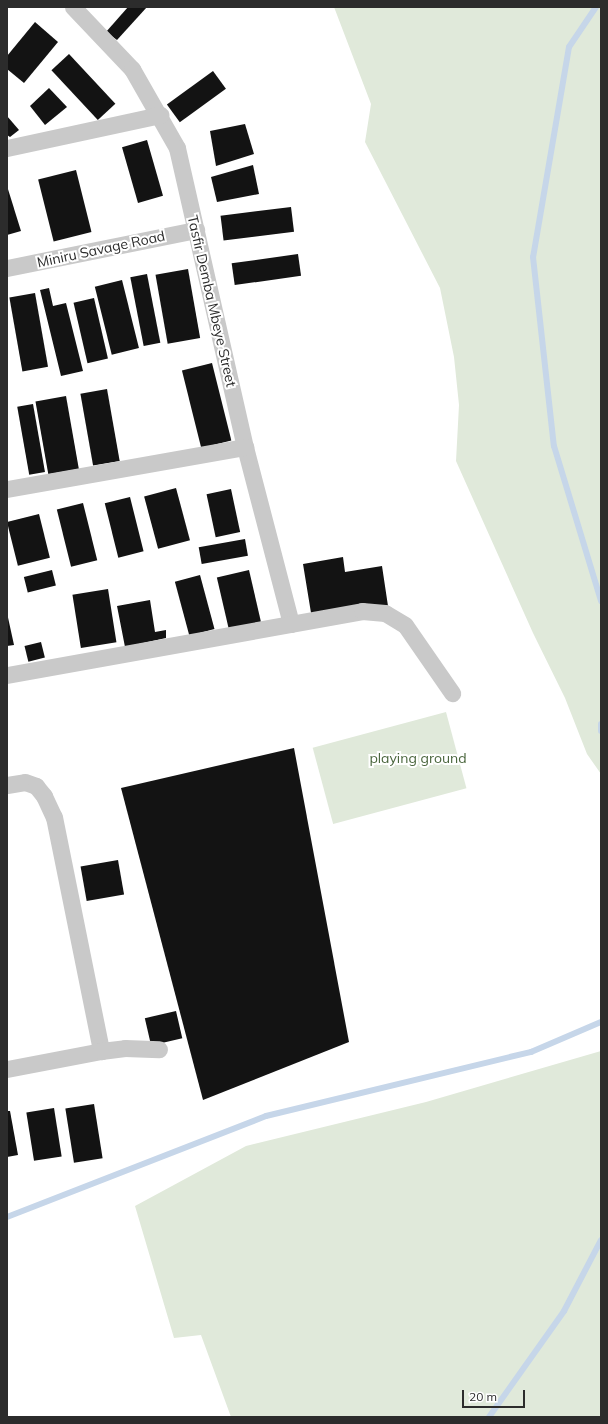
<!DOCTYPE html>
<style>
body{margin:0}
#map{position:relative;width:608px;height:1424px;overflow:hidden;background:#fff;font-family:Mulish,sans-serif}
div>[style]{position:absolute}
.green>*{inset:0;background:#e0e9da;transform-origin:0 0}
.stream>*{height:6px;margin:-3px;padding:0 3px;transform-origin:3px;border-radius:3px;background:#c6d6e9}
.building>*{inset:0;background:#131313;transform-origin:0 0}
.street>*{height:17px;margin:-8.5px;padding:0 8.5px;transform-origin:8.5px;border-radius:8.5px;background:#c9c9c9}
span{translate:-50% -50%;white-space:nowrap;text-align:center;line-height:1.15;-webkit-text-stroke:4px #fff;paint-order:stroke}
.street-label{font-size:14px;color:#2c2c2c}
.park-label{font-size:14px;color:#49653c}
.frame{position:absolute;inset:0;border:8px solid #2c2c2c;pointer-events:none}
.scale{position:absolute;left:462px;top:1390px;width:63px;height:18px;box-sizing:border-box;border:2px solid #2c2c2c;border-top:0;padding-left:5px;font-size:12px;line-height:14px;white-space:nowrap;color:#2c2c2c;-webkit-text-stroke:3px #fff;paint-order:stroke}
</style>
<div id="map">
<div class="green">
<div style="clip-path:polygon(334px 7px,601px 7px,601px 774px,587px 754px,565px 698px,533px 633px,456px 461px,459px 405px,454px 357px,440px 288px,365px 142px,371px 104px)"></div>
<div style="left:446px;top:712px;width:79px;height:138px;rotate:75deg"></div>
<div style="clip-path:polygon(601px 1051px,601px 1417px,231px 1417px,201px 1335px,174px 1338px,135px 1206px,246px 1146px,426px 1102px)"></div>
</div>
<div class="stream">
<div style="left:596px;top:7px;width:48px;rotate:124deg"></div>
<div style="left:569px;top:47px;width:213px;rotate:99.7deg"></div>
<div style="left:533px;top:257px;width:190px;rotate:83.7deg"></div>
<div style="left:554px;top:446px;width:162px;rotate:73.1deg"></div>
<div style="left:601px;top:724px;width:7px;rotate:90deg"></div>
<div style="left:7px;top:1217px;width:278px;rotate:-21.3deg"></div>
<div style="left:266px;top:1116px;width:273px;rotate:-13.6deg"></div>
<div style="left:531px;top:1052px;width:76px;rotate:-23.2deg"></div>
<div style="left:489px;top:1417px;width:130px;rotate:-54.7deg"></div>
<div style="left:564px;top:1311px;width:80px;rotate:-62.5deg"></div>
</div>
<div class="building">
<div style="clip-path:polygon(128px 7px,147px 7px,117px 40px,106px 32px)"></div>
<div style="clip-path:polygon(35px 22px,58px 42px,24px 83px,7px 69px,7px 56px)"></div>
<div style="left:69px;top:54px;width:68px;height:24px;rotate:47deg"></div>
<div style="left:213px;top:71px;width:22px;height:57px;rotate:54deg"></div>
<div style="clip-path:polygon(49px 88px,67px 107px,45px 125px,30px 106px)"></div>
<div style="clip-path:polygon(7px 116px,19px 130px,10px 137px,7px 135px)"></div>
<div style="clip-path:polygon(245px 124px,254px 154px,216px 166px,210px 131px)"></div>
<div style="left:147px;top:140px;width:58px;height:26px;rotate:74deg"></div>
<div style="clip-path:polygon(253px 165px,259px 194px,217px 202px,211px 177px)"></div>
<div style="left:76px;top:170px;width:64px;height:39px;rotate:76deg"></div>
<div style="clip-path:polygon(7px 186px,21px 231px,7px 235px)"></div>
<div style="left:291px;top:207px;width:25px;height:71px;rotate:83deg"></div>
<div style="left:298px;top:254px;width:22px;height:67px;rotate:82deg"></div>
<div style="left:188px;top:269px;width:70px;height:33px;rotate:80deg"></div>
<div style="left:147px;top:274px;width:70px;height:17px;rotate:79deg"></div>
<div style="left:122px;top:280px;width:70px;height:28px;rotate:76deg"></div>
<div style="clip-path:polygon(49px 288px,53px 306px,66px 303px,83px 371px,61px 376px,40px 290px)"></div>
<div style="left:35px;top:293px;width:75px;height:26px;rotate:80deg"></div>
<div style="left:94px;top:298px;width:62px;height:21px;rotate:77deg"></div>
<div style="left:212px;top:363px;width:80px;height:31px;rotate:76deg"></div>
<div style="left:107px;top:389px;width:73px;height:27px;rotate:80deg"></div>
<div style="left:66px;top:396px;width:74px;height:31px;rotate:80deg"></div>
<div style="left:33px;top:404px;width:69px;height:16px;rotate:80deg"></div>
<div style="left:176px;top:488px;width:54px;height:33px;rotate:75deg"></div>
<div style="left:231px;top:489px;width:44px;height:25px;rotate:78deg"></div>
<div style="left:130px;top:497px;width:56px;height:26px;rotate:76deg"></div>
<div style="left:83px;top:503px;width:59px;height:27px;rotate:76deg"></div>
<div style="left:39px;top:514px;width:45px;height:33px;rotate:76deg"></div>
<div style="left:245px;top:539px;width:17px;height:47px;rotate:80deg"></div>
<div style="clip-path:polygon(343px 557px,345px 572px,382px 566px,388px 606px,312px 619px,303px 564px)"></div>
<div style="left:52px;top:570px;width:16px;height:29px;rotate:76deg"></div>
<div style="left:249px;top:570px;width:53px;height:33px;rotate:77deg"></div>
<div style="left:200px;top:575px;width:56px;height:26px;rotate:75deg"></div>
<div style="left:108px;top:589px;width:54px;height:36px;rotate:81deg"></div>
<div style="clip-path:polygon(150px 600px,155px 632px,166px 630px,166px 638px,125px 647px,117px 606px)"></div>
<div style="clip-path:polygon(7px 613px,14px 645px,7px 646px)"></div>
<div style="left:41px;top:642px;width:16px;height:17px;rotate:76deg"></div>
<div style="clip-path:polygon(294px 748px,349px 1042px,203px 1100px,121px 788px)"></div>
<div style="left:118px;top:860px;width:35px;height:38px;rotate:80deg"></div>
<div style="left:176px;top:1011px;width:28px;height:32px;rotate:77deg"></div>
<div style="left:94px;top:1104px;width:55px;height:29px;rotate:81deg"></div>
<div style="left:54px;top:1108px;width:49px;height:28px;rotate:81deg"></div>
<div style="clip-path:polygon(7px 1111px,10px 1111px,18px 1155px,7px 1157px)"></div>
</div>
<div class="street">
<div style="left:73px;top:7px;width:86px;rotate:46.4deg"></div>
<div style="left:132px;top:69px;width:91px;rotate:60.3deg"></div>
<div style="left:177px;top:148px;width:307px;rotate:77.2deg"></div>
<div style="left:245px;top:447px;width:183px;rotate:75.4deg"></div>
<div style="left:7px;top:148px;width:157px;rotate:-12.2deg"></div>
<div style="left:7px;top:268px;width:193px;rotate:-11.4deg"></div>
<div style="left:7px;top:489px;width:242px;rotate:-10deg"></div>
<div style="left:7px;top:675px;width:361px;rotate:-10.2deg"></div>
<div style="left:362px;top:611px;width:23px;rotate:5deg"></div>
<div style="left:385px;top:613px;width:23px;rotate:31deg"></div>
<div style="left:405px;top:625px;width:83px;rotate:55.3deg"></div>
<div style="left:7px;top:785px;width:18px;rotate:-9deg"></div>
<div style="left:25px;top:782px;width:12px;rotate:20deg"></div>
<div style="left:36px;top:786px;width:13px;rotate:51deg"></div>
<div style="left:44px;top:796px;width:23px;rotate:65deg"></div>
<div style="left:54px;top:817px;width:239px;rotate:78.6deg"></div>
<div style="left:7px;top:1069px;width:96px;rotate:-10.8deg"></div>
<div style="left:101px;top:1051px;width:24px;rotate:-7deg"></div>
<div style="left:125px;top:1048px;width:34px;rotate:2deg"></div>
</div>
<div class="street-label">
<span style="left:101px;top:249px;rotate:-12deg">Miniru Savage Road</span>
<span style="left:212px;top:301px;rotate:77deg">Tasfir Demba Mbeye Street</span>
</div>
<div class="park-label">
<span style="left:418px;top:758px">playing ground</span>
</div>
<div class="frame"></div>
<div class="scale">20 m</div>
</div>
